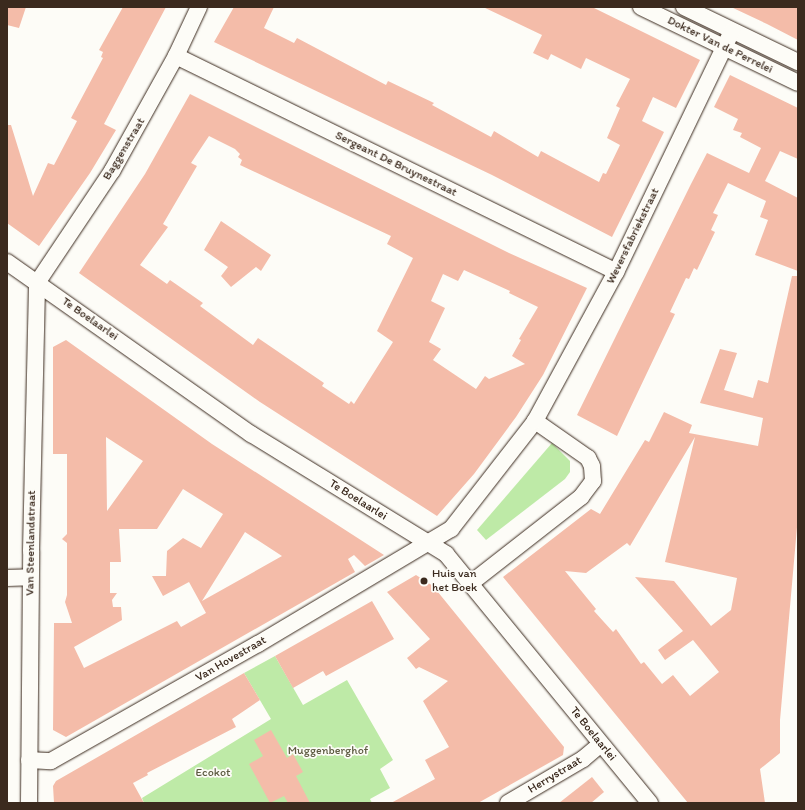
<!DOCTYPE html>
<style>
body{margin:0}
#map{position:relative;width:805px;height:810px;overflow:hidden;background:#fdfcf7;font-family:Itim,sans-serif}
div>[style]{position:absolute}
.green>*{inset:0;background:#beeaa7}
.building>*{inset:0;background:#f4bca9}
.roads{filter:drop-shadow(0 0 1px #3b2a1e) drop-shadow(0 0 1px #3b2a1e)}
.street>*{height:16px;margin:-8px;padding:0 8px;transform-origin:8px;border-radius:8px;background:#fdfcf7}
.dots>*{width:11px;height:11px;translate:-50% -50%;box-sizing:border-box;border:2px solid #fdfcf7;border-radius:50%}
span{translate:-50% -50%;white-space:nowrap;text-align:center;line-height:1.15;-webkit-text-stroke:3.5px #fdfcf7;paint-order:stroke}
.street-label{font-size:12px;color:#3b2a1e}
.poi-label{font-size:12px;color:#3b2a1e}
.left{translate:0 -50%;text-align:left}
.park-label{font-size:12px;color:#5c5a40}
.frame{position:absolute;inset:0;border:8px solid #3b2a1e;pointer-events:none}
</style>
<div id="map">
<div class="green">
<div style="clip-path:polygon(552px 443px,570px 461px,570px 472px,565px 479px,486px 540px,477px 530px)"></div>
<div style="clip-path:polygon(275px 656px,303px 705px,347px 680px,393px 760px,380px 769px,390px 788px,370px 799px,372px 803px,144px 803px,142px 798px,271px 719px,244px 673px)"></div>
</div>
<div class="building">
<div style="clip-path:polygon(7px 7px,26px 7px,19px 28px,7px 25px)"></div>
<div style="clip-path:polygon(123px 7px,166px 7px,104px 124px,116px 130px,90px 173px,39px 246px,7px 223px,7px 125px,11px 125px,33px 196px,48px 163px,54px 165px,77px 121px,71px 118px,103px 58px,101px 57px,103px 52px,99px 50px)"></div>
<div style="clip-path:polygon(234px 7px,274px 7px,264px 28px,294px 43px,297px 38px,386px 85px,388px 81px,434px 103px,432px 105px,491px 137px,494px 131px,538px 157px,541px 151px,599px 182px,603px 173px,606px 174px,620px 145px,607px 138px,620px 108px,616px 106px,630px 79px,586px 58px,581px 69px,551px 54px,548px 60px,533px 53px,542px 35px,483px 7px,592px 7px,700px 60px,676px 108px,653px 97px,642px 121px,664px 132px,612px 237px,492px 175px,214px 42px)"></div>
<div style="clip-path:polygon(731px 7px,798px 7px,798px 40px,767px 24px)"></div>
<div style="clip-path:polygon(730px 75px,798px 108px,798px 159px,780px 151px,765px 181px,798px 198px,798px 271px,755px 255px,768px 220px,760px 217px,766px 201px,728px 183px,713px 213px,718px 215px,711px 230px,715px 232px,697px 270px,694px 268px,689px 279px,686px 278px,670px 312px,675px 314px,617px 436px,577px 415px,691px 184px,707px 153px,749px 173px,761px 148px,740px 137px,742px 133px,733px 130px,738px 119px,714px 107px)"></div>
<div style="clip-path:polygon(evenodd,190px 94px,509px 253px,587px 288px,543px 375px,516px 417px,474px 474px,437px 516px,260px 402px,79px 273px,145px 174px,190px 94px,209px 136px,235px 149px,240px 154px,238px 157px,242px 160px,240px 165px,391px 236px,387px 244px,413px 258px,377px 331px,393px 342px,354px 404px,351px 401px,349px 404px,322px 386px,324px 383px,258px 338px,253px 345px,200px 306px,203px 303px,170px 280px,167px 284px,140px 265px,168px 227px,163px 224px,197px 166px,191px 163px,209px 136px,190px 94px,464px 270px,510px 291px,509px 293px,538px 307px,519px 339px,521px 340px,512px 356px,525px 364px,489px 379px,485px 376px,476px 389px,433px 360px,441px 349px,429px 342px,445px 308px,431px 301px,443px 274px,458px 281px,464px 270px)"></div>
<div style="clip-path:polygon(221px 221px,271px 255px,261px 271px,256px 267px,231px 287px,221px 276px,228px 267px,204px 250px)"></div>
<div style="clip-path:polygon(evenodd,792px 276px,798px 276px,798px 516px,780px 720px,780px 753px,760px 769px,765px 803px,688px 803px,503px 577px,591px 509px,600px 514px,645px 440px,649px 442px,664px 412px,692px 425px,689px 433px,758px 446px,763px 418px,700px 403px,720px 349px,737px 353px,724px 390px,753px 398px,758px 380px,768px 383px,792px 276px,695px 437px,665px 562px,737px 578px,731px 610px,711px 626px,674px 581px,635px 577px,683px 631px,658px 650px,665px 660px,693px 640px,719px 672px,690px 696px,673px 675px,662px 684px,644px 662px,641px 664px,616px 629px,613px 632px,594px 611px,596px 609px,565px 571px,586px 573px,627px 543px,630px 546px,695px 437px)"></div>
<div style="clip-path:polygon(evenodd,66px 340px,212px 444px,384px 555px,365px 566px,354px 555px,348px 559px,355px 572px,66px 737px,53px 730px,54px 623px,72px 623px,65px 602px,67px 595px,67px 543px,62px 539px,67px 534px,67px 454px,53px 454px,53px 347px,66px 340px,106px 437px,143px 461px,107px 511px,106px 437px,66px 340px,183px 489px,223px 514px,201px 548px,183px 538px,167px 551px,166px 576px,152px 576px,163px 596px,189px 582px,206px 613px,181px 627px,177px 621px,84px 668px,74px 647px,122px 620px,121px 607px,113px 607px,112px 600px,117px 593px,110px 593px,110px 562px,121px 562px,119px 529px,157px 529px,183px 489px,66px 340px,245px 532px,282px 556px,202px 601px,245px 532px)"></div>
<div style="clip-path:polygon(416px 575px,433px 586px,564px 747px,563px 755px,478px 803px,391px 803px,435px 779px,425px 760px,449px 747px,423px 701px,448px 681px,419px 667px,416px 669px,407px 658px,430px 639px,387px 592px)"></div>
<div style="clip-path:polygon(372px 601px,394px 639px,326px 676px,323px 671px,293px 688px,275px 656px)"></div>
<div style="clip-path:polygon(244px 673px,260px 700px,232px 719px,236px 727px,147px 773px,148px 775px,133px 783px,144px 803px,54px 803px,53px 786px,56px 781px)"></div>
<div style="clip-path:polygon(271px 730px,287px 758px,293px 754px,303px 772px,296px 776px,310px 803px,288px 803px,284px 796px,270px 803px,249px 764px,263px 756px,254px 740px)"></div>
<div style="clip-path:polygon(592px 777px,604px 792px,591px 803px,559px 803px)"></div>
</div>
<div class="roads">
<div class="street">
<div style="left:641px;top:7px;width:174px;rotate:25.8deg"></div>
<div style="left:684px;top:7px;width:127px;rotate:25.8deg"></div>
<div style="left:176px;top:56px;width:490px;rotate:26.1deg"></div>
<div style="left:7px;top:262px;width:299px;rotate:35.2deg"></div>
<div style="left:251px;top:434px;width:229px;rotate:31.6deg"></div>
<div style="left:446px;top:554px;width:322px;rotate:50.7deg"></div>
<div style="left:37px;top:283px;width:135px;rotate:-56.2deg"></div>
<div style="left:112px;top:171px;width:132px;rotate:-60.9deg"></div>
<div style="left:176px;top:56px;width:54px;rotate:-64.9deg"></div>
<div style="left:7px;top:578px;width:23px;rotate:-2deg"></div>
<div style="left:471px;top:583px;width:140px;rotate:-38deg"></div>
<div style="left:581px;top:497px;width:20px;rotate:-53deg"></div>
<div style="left:593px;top:481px;width:15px;rotate:-94deg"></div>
<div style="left:592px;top:466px;width:9px;rotate:-117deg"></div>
<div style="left:588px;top:458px;width:65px;rotate:-145.1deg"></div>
<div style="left:29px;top:760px;width:22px;rotate:3deg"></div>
<div style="left:51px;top:761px;width:238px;rotate:-29.5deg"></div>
<div style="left:258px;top:644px;width:225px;rotate:-30.8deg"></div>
<div style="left:451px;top:529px;width:137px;rotate:-52.1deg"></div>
<div style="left:535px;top:421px;width:170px;rotate:-61.5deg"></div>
<div style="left:616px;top:272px;width:267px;rotate:-64.3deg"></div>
<div style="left:29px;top:803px;width:252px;rotate:-89.5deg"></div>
<div style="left:31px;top:551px;width:268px;rotate:-88.7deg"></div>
<div style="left:508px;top:803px;width:87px;rotate:-30.4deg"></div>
<div style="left:583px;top:759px;width:23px;rotate:-40deg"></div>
</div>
</div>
<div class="dots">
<div style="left:424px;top:581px;background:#3b2a1e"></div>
</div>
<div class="street-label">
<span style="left:720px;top:45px;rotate:26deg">Dokter Van de Perrelei</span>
<span style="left:124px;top:149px;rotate:-59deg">Baggenstraat</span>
<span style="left:396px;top:164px;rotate:26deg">Sergeant De Bruynestraat</span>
<span style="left:633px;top:236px;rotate:-64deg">Weversfabriekstraat</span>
<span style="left:90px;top:319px;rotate:35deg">Te Boelaarlei</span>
<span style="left:358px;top:500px;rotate:32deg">Te Boelaarlei</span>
<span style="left:31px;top:543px;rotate:-89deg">Van Steenlandstraat</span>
<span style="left:231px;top:659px;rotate:-30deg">Van Hovestraat</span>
<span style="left:593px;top:734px;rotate:51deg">Te Boelaarlei</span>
<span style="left:555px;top:775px;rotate:-31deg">Herrystraat</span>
</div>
<div class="poi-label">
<span class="left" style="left:432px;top:581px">Huis van<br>het Boek</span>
</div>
<div class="park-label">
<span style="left:328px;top:751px">Muggenberghof</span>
<span style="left:213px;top:773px">Ecokot</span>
</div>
<div class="frame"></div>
</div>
